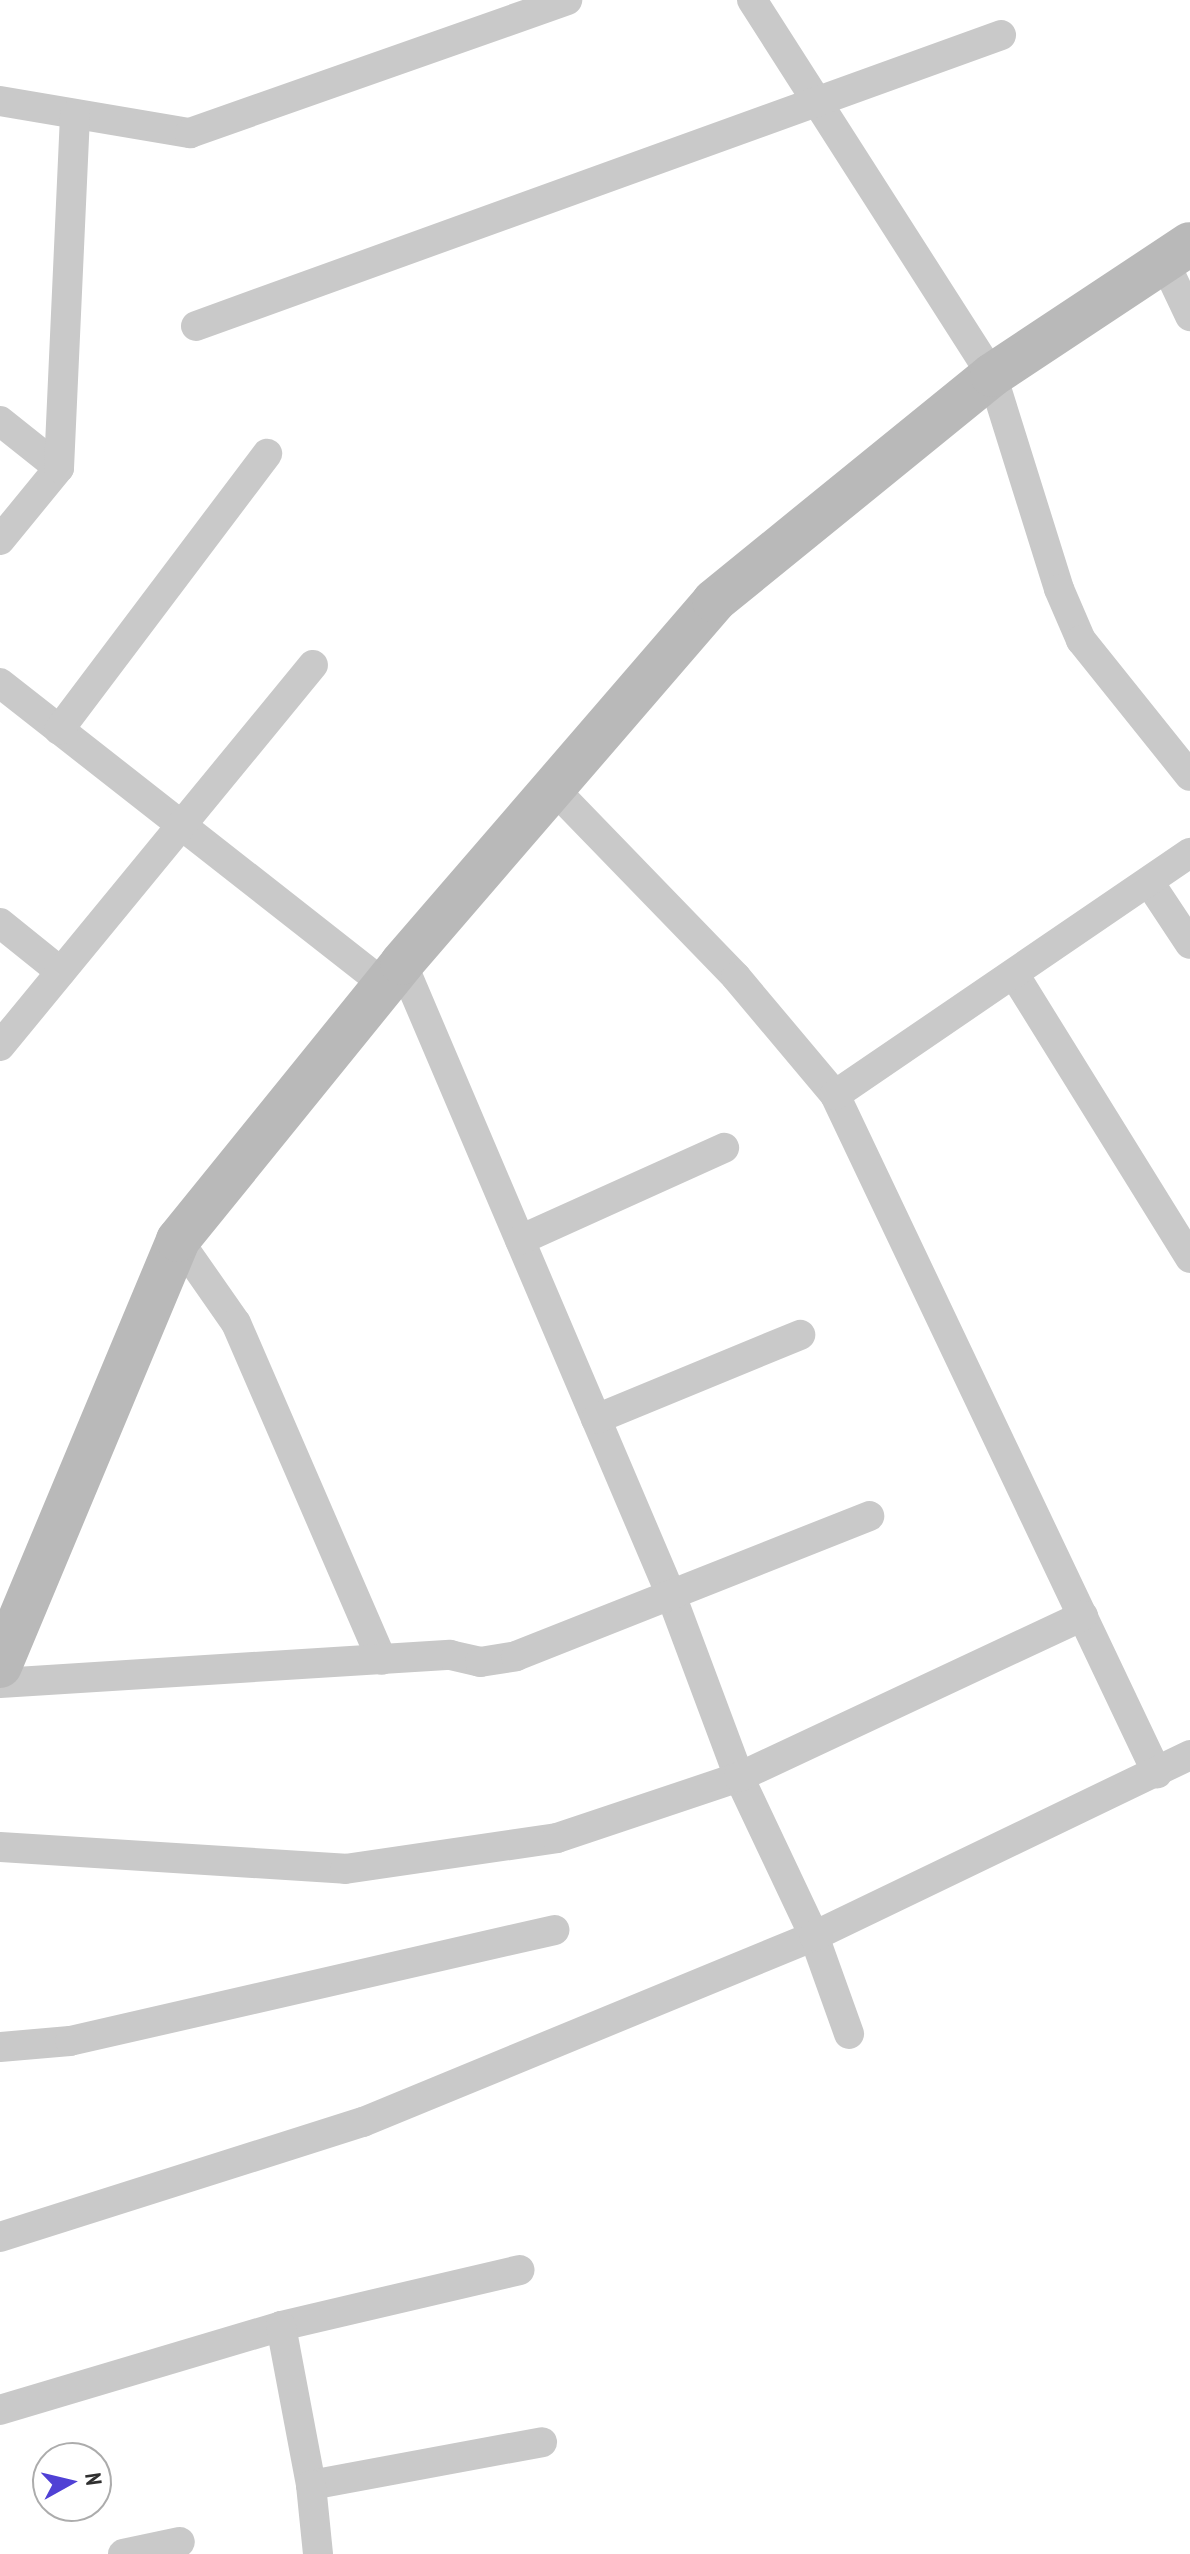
<!DOCTYPE html>
<style>
body{margin:0}
#map{position:relative;width:1190px;height:2554px;overflow:hidden;background:#fff;font-family:"PT Sans Narrow",sans-serif}
div>[style]{position:absolute}
.street>*{height:30px;margin:-15px;padding:0 15px;transform-origin:15px;border-radius:15px;background:#c9c9c9}
.secondary>*{height:44px;margin:-22px;padding:0 22px;transform-origin:22px;border-radius:22px;background:#b9b9b9}
span{translate:-50% -50%;white-space:nowrap;text-align:center;line-height:1.15;-webkit-text-stroke:8px #fff;paint-order:stroke}
.north{position:absolute;left:32px;top:2442px;width:80px;height:80px;box-sizing:border-box;background:#fff;border:2px solid #acacac;border-radius:50%;rotate:82deg;font-size:22px;font-weight:700;line-height:32px;text-align:center;color:#2f2f2f}
.north::after{content:'';display:block;margin:auto;width:28px;height:36px;background:#5041d5;clip-path:polygon(50% 0,100% 100%,50% 72%,0 100%)}
</style>
<div id="map">
<div class="street">
<div style="left:752px;top:0;width:445px;rotate:57.4deg"></div>
<div style="left:992px;top:375px;width:224px;rotate:72.6deg"></div>
<div style="left:1059px;top:589px;width:56px;rotate:66.7deg"></div>
<div style="left:1081px;top:640px;width:174px;rotate:51.3deg"></div>
<div style="left:0;top:101px;width:193px;rotate:9.6deg"></div>
<div style="left:190px;top:133px;width:400px;rotate:-19.4deg"></div>
<div style="left:1164px;top:261px;width:61px;rotate:64.7deg"></div>
<div style="left:196px;top:326px;width:856px;rotate:-19.87deg"></div>
<div style="left:0;top:421px;width:75px;rotate:38.5deg"></div>
<div style="left:0;top:540px;width:93px;rotate:-50.7deg"></div>
<div style="left:59px;top:468px;width:354px;rotate:-87.4deg"></div>
<div style="left:0;top:683px;width:489px;rotate:38.1deg"></div>
<div style="left:59px;top:730px;width:346px;rotate:-53deg"></div>
<div style="left:553px;top:788px;width:263px;rotate:45.9deg"></div>
<div style="left:736px;top:977px;width:154px;rotate:50deg"></div>
<div style="left:835px;top:1095px;width:751px;rotate:64.6deg"></div>
<div style="left:1149px;top:882px;width:74px;rotate:56.5deg"></div>
<div style="left:0;top:923px;width:78px;rotate:38.8deg"></div>
<div style="left:402px;top:963px;width:687px;rotate:66.94deg"></div>
<div style="left:671px;top:1595px;width:194px;rotate:69.5deg"></div>
<div style="left:739px;top:1777px;width:176px;rotate:64.7deg"></div>
<div style="left:814px;top:1936px;width:104px;rotate:70.3deg"></div>
<div style="left:1014px;top:974px;width:334px;rotate:58.2deg"></div>
<div style="left:0;top:1046px;width:493px;rotate:-50.6deg"></div>
<div style="left:835px;top:1095px;width:430px;rotate:-34.3deg"></div>
<div style="left:178px;top:1240px;width:101px;rotate:55.1deg"></div>
<div style="left:236px;top:1323px;width:367px;rotate:66.6deg"></div>
<div style="left:520px;top:1240px;width:224px;rotate:-24.3deg"></div>
<div style="left:596px;top:1419px;width:221px;rotate:-22.4deg"></div>
<div style="left:0;top:1683px;width:451px;rotate:-3.6deg"></div>
<div style="left:450px;top:1655px;width:31px;rotate:13deg"></div>
<div style="left:480px;top:1662px;width:36px;rotate:-9deg"></div>
<div style="left:516px;top:1656px;width:380px;rotate:-21.6deg"></div>
<div style="left:0;top:1847px;width:346px;rotate:3.6deg"></div>
<div style="left:345px;top:1869px;width:214px;rotate:-8.3deg"></div>
<div style="left:557px;top:1838px;width:192px;rotate:-18.5deg"></div>
<div style="left:739px;top:1777px;width:380px;rotate:-25.1deg"></div>
<div style="left:0;top:2047px;width:70px;rotate:-4.9deg"></div>
<div style="left:70px;top:2041px;width:497px;rotate:-12.9deg"></div>
<div style="left:0;top:2237px;width:381px;rotate:-17.6deg"></div>
<div style="left:363px;top:2122px;width:488px;rotate:-22.4deg"></div>
<div style="left:814px;top:1936px;width:417px;rotate:-25.7deg"></div>
<div style="left:281px;top:2326px;width:245px;rotate:-13.2deg"></div>
<div style="left:0;top:2410px;width:293px;rotate:-16.6deg"></div>
<div style="left:281px;top:2326px;width:162px;rotate:79.3deg"></div>
<div style="left:311px;top:2485px;width:235px;rotate:-10.5deg"></div>
<div style="left:311px;top:2485px;width:69px;rotate:84.2deg"></div>
<div style="left:123px;top:2554px;width:58px;rotate:-11.9deg"></div>
</div>
<div class="secondary">
<div style="left:0;top:1666px;width:462px;rotate:-67.3deg"></div>
<div style="left:178px;top:1240px;width:356px;rotate:-51deg"></div>
<div style="left:402px;top:963px;width:478px;rotate:-49.2deg"></div>
<div style="left:714px;top:601px;width:358px;rotate:-39.1deg"></div>
<div style="left:992px;top:375px;width:237px;rotate:-33.5deg"></div>
</div>
<div class="north">N</div>
</div>
